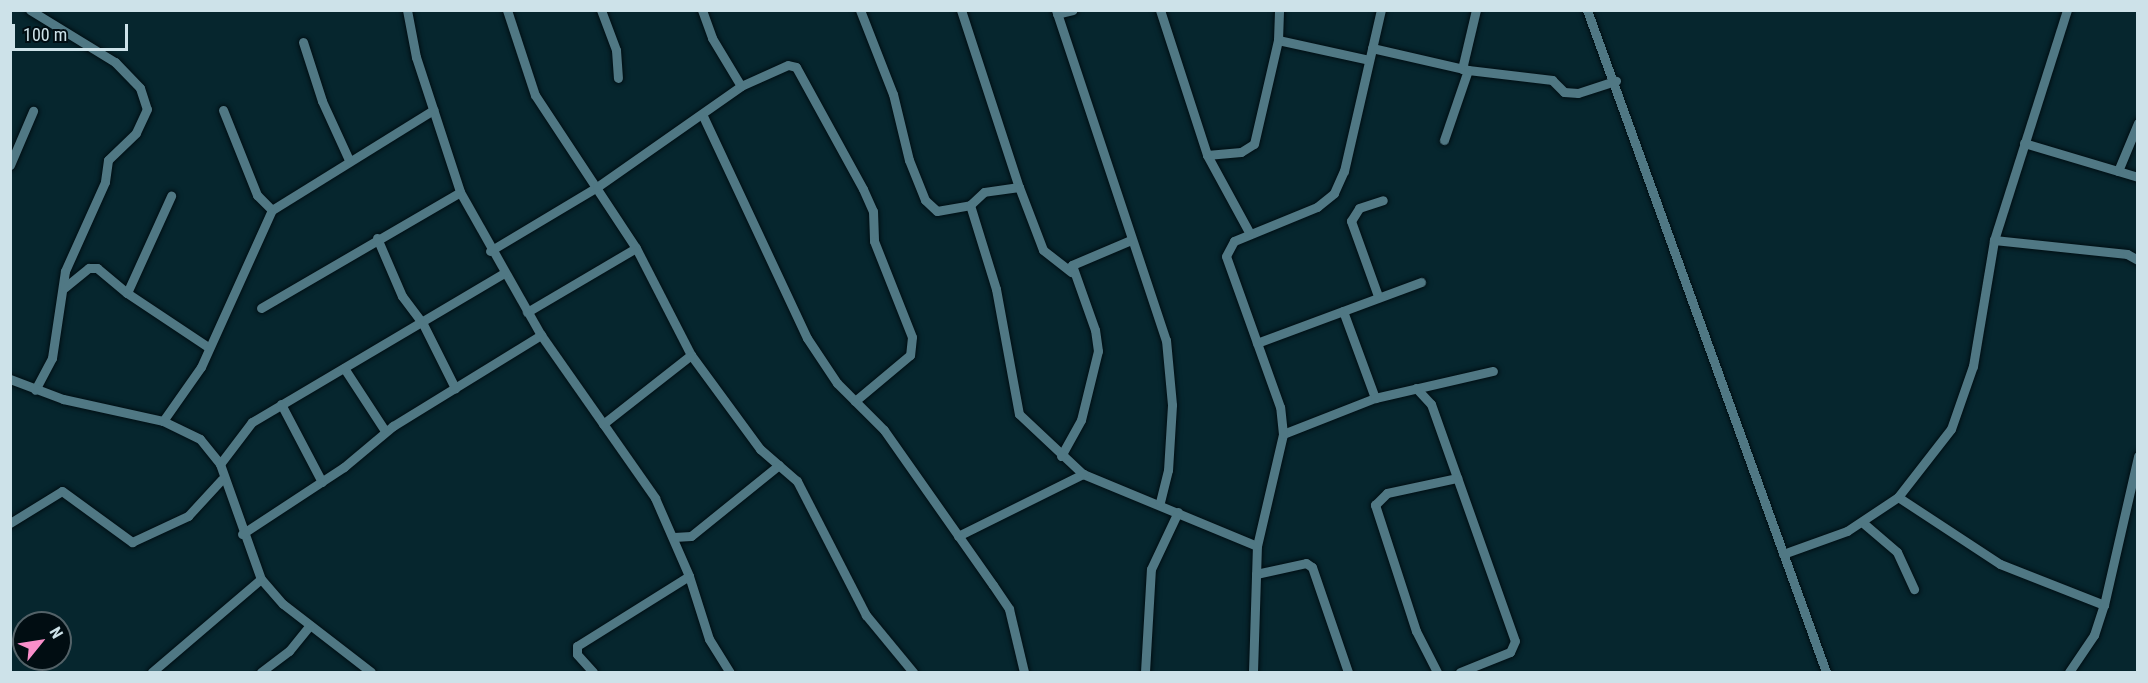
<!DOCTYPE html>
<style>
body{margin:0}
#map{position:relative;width:2148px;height:683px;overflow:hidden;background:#06262e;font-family:"Roboto Condensed",sans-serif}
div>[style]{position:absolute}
.roads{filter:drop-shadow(0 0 2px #000e13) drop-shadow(0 0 2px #000e13)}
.street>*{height:9px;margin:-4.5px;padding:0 4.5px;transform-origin:4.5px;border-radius:4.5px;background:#507884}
span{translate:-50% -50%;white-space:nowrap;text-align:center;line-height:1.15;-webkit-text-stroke:4.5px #010d12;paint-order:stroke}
.frame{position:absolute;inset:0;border:12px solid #cde2e9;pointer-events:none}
.north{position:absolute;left:12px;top:611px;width:60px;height:60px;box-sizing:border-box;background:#010d12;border:2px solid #536268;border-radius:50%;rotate:60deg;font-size:16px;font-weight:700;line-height:24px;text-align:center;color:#cde2e9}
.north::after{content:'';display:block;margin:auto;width:21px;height:27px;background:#f98fca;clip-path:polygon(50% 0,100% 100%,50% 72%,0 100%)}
.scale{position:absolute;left:12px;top:24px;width:116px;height:27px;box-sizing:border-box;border:3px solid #cde2e9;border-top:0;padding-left:8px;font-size:18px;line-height:21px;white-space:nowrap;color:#cde2e9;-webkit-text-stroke:4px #010d12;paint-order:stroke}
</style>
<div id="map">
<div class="roads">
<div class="street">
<div style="left:30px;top:10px;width:100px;rotate:31.5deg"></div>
<div style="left:115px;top:62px;width:36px;rotate:46deg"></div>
<div style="left:140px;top:88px;width:22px;rotate:72deg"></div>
<div style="left:147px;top:109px;width:26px;rotate:115deg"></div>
<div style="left:136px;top:133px;width:39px;rotate:136deg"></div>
<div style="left:108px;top:160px;width:22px;rotate:98deg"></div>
<div style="left:105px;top:182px;width:98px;rotate:114.2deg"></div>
<div style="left:65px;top:271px;width:88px;rotate:98.5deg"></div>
<div style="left:52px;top:358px;width:36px;rotate:118deg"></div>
<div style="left:407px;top:10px;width:48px;rotate:79.2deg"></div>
<div style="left:416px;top:57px;width:142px;rotate:71.9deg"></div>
<div style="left:460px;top:192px;width:164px;rotate:60.5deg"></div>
<div style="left:541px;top:335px;width:199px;rotate:55deg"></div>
<div style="left:655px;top:498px;width:85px;rotate:66.4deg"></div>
<div style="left:689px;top:576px;width:66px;rotate:72.4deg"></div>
<div style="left:709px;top:639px;width:39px;rotate:58deg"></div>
<div style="left:507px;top:10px;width:89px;rotate:71.8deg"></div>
<div style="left:535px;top:95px;width:183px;rotate:56.6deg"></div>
<div style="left:636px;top:248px;width:120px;rotate:62.8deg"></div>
<div style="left:691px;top:355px;width:117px;rotate:53.7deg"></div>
<div style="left:760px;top:449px;width:49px;rotate:40.9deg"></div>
<div style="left:797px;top:481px;width:151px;rotate:62.8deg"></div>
<div style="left:866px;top:615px;width:74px;rotate:50.5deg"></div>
<div style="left:601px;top:10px;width:43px;rotate:69.4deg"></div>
<div style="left:616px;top:50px;width:28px;rotate:86deg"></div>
<div style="left:702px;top:10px;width:30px;rotate:70deg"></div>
<div style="left:712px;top:38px;width:56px;rotate:58.9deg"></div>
<div style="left:860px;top:10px;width:90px;rotate:68.6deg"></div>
<div style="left:893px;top:94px;width:68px;rotate:76.4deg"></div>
<div style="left:909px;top:160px;width:43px;rotate:68.2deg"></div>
<div style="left:925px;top:200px;width:16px;rotate:43deg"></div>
<div style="left:937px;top:211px;width:34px;rotate:-10deg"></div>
<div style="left:961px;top:10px;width:186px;rotate:71.9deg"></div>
<div style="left:1019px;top:187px;width:35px;rotate:172deg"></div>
<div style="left:984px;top:192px;width:19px;rotate:137deg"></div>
<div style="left:970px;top:205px;width:88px;rotate:72.8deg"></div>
<div style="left:996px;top:289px;width:127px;rotate:79.6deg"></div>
<div style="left:1019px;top:414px;width:88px;rotate:43.2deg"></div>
<div style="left:1083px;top:474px;width:188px;rotate:22.5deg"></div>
<div style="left:1056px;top:10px;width:348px;rotate:71.6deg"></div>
<div style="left:1166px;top:340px;width:65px;rotate:84.7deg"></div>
<div style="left:1172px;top:405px;width:65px;rotate:93.5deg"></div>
<div style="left:1168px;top:470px;width:34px;rotate:104deg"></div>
<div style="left:1160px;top:10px;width:152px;rotate:72deg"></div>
<div style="left:1207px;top:155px;width:90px;rotate:61.4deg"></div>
<div style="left:1587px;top:10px;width:704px;rotate:70.15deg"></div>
<div style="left:1057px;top:14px;width:16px;rotate:-14deg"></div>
<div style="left:1278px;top:40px;width:93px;rotate:12.4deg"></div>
<div style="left:303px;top:42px;width:62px;rotate:72.1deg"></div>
<div style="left:322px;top:101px;width:65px;rotate:65.4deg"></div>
<div style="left:1372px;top:48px;width:98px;rotate:12.9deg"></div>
<div style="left:1468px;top:70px;width:85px;rotate:6.8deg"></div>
<div style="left:1552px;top:80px;width:17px;rotate:45deg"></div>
<div style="left:1564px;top:92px;width:14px;rotate:4deg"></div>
<div style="left:1578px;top:93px;width:40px;rotate:-18deg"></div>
<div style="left:1462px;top:69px;width:61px;rotate:-76.7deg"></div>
<div style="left:223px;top:110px;width:92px;rotate:68.2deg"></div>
<div style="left:257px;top:195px;width:21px;rotate:45deg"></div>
<div style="left:703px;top:116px;width:245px;rotate:64.9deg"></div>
<div style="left:807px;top:338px;width:54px;rotate:56.3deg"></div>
<div style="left:837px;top:383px;width:66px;rotate:45deg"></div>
<div style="left:884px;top:430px;width:189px;rotate:54.9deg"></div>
<div style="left:993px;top:585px;width:29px;rotate:56deg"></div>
<div style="left:1009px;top:609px;width:65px;rotate:76.6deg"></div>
<div style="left:1444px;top:140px;width:74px;rotate:-71.1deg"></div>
<div style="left:2024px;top:143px;width:119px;rotate:16.6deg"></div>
<div style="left:1207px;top:155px;width:34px;rotate:-5deg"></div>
<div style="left:1241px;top:152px;width:15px;rotate:-32deg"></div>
<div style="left:1254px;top:144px;width:107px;rotate:-77deg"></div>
<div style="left:1278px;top:40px;width:30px;rotate:-88deg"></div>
<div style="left:10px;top:165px;width:59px;rotate:-66.9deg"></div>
<div style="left:2118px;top:171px;width:52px;rotate:-67.4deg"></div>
<div style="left:1019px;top:187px;width:67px;rotate:69.1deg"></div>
<div style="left:1043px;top:250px;width:36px;rotate:38deg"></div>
<div style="left:377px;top:238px;width:63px;rotate:66.7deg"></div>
<div style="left:402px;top:296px;width:35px;rotate:53deg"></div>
<div style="left:423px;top:324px;width:72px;rotate:63.4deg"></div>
<div style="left:1994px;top:240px;width:134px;rotate:6deg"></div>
<div style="left:2127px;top:254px;width:13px;rotate:29deg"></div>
<div style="left:490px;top:251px;width:125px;rotate:-30.9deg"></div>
<div style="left:597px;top:187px;width:176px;rotate:-35deg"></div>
<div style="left:741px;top:86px;width:51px;rotate:-24.1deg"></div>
<div style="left:788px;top:65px;width:8px;rotate:14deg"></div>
<div style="left:796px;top:67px;width:139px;rotate:61.2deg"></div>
<div style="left:863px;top:189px;width:24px;rotate:66deg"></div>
<div style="left:873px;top:211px;width:30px;rotate:88deg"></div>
<div style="left:874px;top:241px;width:103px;rotate:68.4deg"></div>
<div style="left:912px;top:337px;width:18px;rotate:96deg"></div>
<div style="left:910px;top:355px;width:72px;rotate:140.1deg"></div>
<div style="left:64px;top:288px;width:32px;rotate:-39deg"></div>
<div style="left:89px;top:268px;width:8px"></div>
<div style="left:97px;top:268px;width:39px;rotate:40deg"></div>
<div style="left:127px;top:293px;width:97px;rotate:33.7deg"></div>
<div style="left:127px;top:293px;width:107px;rotate:-65.6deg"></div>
<div style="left:1378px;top:296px;width:80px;rotate:-109.8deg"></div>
<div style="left:1351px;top:221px;width:15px;rotate:-58deg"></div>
<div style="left:1359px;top:208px;width:25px;rotate:-18deg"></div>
<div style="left:261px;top:308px;width:230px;rotate:-30.2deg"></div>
<div style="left:1343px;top:311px;width:93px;rotate:69.8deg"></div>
<div style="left:527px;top:312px;width:126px;rotate:-30.4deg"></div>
<div style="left:1257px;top:343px;width:175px;rotate:-20.4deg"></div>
<div style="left:344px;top:368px;width:75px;rotate:56.9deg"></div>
<div style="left:10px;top:379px;width:57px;rotate:20.7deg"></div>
<div style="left:63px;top:399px;width:102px;rotate:12.4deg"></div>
<div style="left:163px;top:421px;width:41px;rotate:25.9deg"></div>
<div style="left:200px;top:439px;width:32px;rotate:51deg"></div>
<div style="left:220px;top:464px;width:122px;rotate:70.4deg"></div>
<div style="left:261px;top:579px;width:33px;rotate:49deg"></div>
<div style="left:283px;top:604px;width:111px;rotate:37.7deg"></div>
<div style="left:1416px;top:388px;width:22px;rotate:47deg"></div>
<div style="left:1431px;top:404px;width:251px;rotate:70.5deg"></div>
<div style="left:1515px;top:641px;width:12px;rotate:114deg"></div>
<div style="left:1510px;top:652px;width:54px;rotate:158.2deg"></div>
<div style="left:281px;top:404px;width:88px;rotate:62.3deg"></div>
<div style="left:163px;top:421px;width:66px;rotate:-54.9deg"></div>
<div style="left:201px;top:367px;width:172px;rotate:-65.7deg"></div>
<div style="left:272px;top:210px;width:190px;rotate:-31.8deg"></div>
<div style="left:603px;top:424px;width:112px;rotate:-38.1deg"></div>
<div style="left:1283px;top:434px;width:99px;rotate:-21.4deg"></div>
<div style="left:1375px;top:398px;width:121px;rotate:-12.9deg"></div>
<div style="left:1061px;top:456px;width:41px;rotate:-60.9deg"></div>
<div style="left:1081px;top:420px;width:71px;rotate:-76.2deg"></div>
<div style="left:1098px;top:351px;width:21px;rotate:-98deg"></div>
<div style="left:1095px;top:330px;width:69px;rotate:-109.5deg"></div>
<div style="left:1072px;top:265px;width:64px;rotate:-23deg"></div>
<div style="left:220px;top:464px;width:53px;rotate:-52.7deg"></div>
<div style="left:252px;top:422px;width:293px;rotate:-30.6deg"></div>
<div style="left:1898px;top:497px;width:122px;rotate:33.3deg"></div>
<div style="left:2000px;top:564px;width:112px;rotate:21.5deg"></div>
<div style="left:1862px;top:522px;width:46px;rotate:40.6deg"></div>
<div style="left:1897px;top:552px;width:41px;rotate:65.3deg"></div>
<div style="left:10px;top:523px;width:61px;rotate:-31.6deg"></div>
<div style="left:62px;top:491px;width:87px;rotate:36.1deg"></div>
<div style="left:132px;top:542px;width:62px;rotate:-24.9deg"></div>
<div style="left:188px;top:516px;width:50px;rotate:-47.4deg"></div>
<div style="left:242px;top:534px;width:122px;rotate:-33.3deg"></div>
<div style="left:344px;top:467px;width:64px;rotate:-39.9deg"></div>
<div style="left:393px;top:426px;width:174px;rotate:-31.6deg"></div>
<div style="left:958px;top:536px;width:140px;rotate:-26.4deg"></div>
<div style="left:674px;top:537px;width:17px;rotate:-3deg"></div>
<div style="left:691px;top:536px;width:113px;rotate:-38.9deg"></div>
<div style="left:1783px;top:554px;width:68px;rotate:-19.8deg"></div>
<div style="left:1847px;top:531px;width:61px;rotate:-33.7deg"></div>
<div style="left:1898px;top:497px;width:86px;rotate:-52.1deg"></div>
<div style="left:1951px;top:429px;width:67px;rotate:-70.8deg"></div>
<div style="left:1973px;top:366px;width:128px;rotate:-80.5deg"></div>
<div style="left:1994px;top:240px;width:241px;rotate:-72.4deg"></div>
<div style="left:1256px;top:574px;width:51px;rotate:-12.4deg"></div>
<div style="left:1306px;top:563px;width:7px;rotate:34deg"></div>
<div style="left:1312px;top:567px;width:111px;rotate:71.1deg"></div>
<div style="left:152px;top:672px;width:143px;rotate:-40.5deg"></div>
<div style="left:261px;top:672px;width:35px;rotate:-37deg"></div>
<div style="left:289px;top:651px;width:33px;rotate:-51deg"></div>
<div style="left:593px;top:672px;width:24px;rotate:-132deg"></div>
<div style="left:577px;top:654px;width:8px;rotate:-90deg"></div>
<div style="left:577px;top:646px;width:132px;rotate:-32deg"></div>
<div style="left:1145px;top:672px;width:103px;rotate:-86.7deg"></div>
<div style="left:1151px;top:569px;width:63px;rotate:-64.7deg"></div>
<div style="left:1253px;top:672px;width:126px;rotate:-88.2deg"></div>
<div style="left:1257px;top:546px;width:115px;rotate:-76.9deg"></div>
<div style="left:1283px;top:434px;width:27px;rotate:-96deg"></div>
<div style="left:1280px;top:407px;width:160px;rotate:-109.7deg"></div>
<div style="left:1226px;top:256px;width:17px;rotate:-62deg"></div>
<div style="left:1234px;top:241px;width:90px;rotate:-22.3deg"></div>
<div style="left:1317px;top:207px;width:22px;rotate:-39deg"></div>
<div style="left:1334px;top:193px;width:24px;rotate:-66deg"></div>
<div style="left:1344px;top:171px;width:165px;rotate:-77.1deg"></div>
<div style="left:1437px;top:672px;width:46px;rotate:-117.1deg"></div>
<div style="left:1416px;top:631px;width:133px;rotate:-108deg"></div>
<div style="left:1375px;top:505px;width:17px;rotate:-45deg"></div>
<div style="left:1387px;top:493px;width:72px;rotate:-12.1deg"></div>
<div style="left:2069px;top:672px;width:45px;rotate:-56deg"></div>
<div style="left:2094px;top:635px;width:32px;rotate:-72deg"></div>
<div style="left:2104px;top:605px;width:153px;rotate:-77.1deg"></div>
</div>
</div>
<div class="frame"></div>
<div class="north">N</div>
<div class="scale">100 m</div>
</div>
